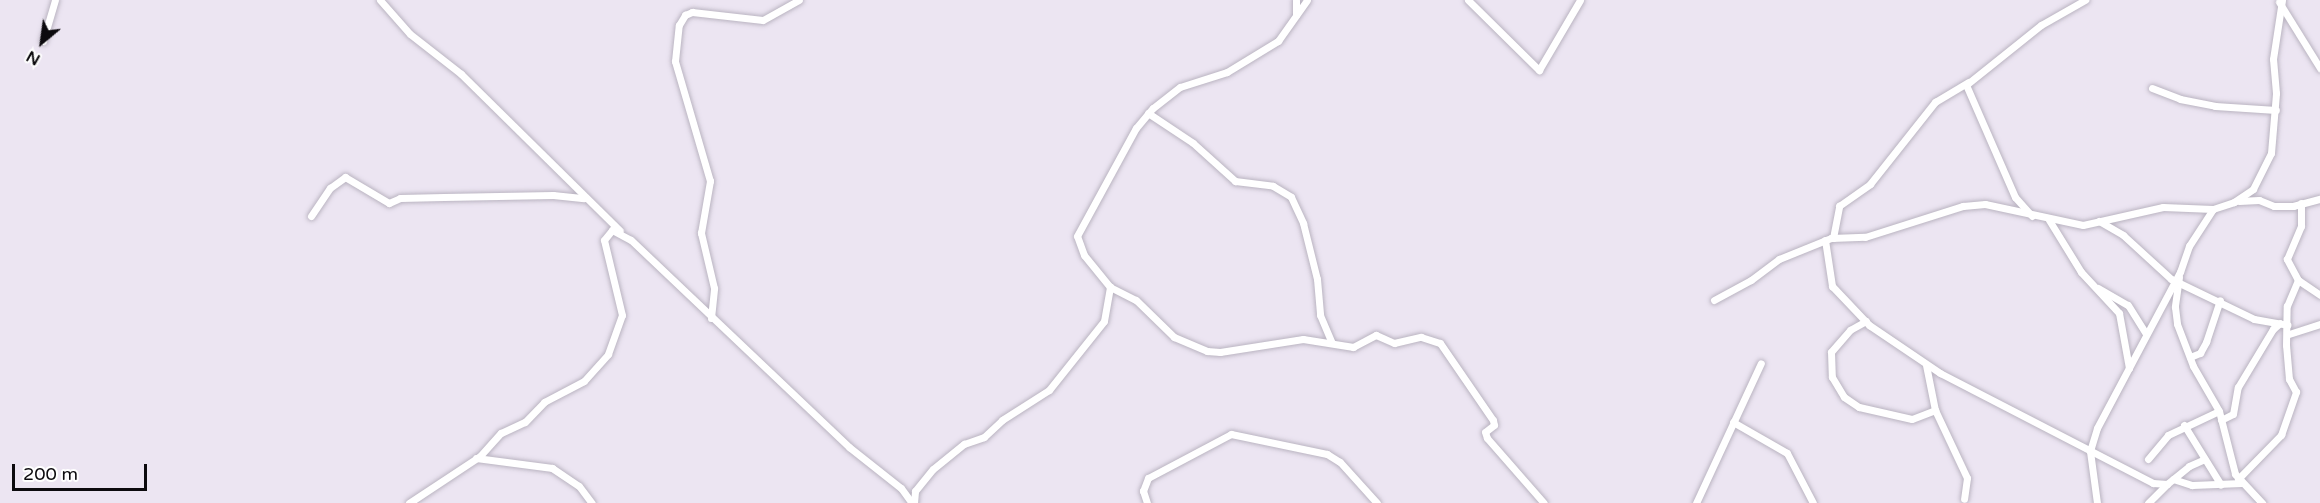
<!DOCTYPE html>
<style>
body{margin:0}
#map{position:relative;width:2320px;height:503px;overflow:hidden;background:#ece5f2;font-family:"Varela Round",sans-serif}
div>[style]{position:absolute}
.roads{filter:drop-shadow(0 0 2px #bab4c1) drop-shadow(0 0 2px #bab4c1)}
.minor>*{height:7px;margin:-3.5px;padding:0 3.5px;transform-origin:3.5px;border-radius:3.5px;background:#fff}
span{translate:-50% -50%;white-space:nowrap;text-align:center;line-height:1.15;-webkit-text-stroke:6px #fff;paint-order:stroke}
.north{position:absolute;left:12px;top:12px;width:60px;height:60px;-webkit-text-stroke:4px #fff;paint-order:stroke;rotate:209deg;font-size:16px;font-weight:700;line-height:24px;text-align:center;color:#0c0a0e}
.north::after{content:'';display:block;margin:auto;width:21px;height:27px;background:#0c0a0e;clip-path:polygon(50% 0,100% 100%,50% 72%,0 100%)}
.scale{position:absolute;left:12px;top:464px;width:135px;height:27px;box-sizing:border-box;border:3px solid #0c0a0e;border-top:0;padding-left:8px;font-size:18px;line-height:21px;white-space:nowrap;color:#0c0a0e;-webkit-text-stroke:4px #fff;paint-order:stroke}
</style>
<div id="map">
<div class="roads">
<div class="minor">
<div style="left:380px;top:0;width:45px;rotate:48.6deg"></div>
<div style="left:410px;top:34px;width:65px;rotate:38.1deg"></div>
<div style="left:461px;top:74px;width:223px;rotate:44.6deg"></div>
<div style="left:1296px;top:0;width:15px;rotate:90deg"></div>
<div style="left:1468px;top:0;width:100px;rotate:44.6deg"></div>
<div style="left:1539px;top:70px;width:81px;rotate:-59.6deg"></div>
<div style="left:2279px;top:2px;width:78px;rotate:58.2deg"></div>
<div style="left:43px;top:41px;width:43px;rotate:-73.7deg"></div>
<div style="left:2152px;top:88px;width:30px;rotate:21deg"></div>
<div style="left:2180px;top:99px;width:36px;rotate:11deg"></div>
<div style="left:2215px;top:106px;width:61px;rotate:3.8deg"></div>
<div style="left:1148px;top:113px;width:54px;rotate:33.7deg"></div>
<div style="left:1193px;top:143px;width:57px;rotate:42.1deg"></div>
<div style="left:1235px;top:181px;width:38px;rotate:7deg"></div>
<div style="left:1273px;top:186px;width:21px;rotate:31deg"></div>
<div style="left:1291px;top:197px;width:29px;rotate:65deg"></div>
<div style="left:1303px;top:223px;width:58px;rotate:76deg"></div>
<div style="left:1317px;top:279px;width:36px;rotate:85deg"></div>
<div style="left:1320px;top:315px;width:30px;rotate:67deg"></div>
<div style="left:2239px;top:201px;width:20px;rotate:-3deg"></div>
<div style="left:2259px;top:200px;width:16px;rotate:22deg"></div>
<div style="left:2274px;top:206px;width:19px"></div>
<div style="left:2293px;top:206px;width:28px;rotate:-15deg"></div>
<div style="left:311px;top:216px;width:34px;rotate:-56deg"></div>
<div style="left:330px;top:188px;width:19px;rotate:-36deg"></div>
<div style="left:345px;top:177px;width:51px;rotate:30.6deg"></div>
<div style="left:389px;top:203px;width:12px;rotate:-24deg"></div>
<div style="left:400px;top:198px;width:44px;rotate:-1.3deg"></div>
<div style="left:444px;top:197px;width:109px;rotate:-1.1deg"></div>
<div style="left:553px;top:195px;width:31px;rotate:6deg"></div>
<div style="left:2032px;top:216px;width:25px;rotate:-132deg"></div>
<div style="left:2015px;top:197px;width:122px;rotate:-113.6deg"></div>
<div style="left:1966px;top:85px;width:96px;rotate:-38.7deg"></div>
<div style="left:2041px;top:25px;width:51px;rotate:-29.6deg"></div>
<div style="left:2049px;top:220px;width:61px;rotate:58.4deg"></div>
<div style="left:2081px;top:272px;width:56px;rotate:47.2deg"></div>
<div style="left:2119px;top:313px;width:56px;rotate:79.7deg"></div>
<div style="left:2099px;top:221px;width:28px;rotate:30deg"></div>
<div style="left:2123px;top:235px;width:65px;rotate:42.5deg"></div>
<div style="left:2171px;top:279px;width:92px;rotate:25.7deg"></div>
<div style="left:2254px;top:319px;width:34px;rotate:10deg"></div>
<div style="left:1833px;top:238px;width:33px;rotate:-79deg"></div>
<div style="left:1839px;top:206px;width:38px;rotate:-35deg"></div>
<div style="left:1870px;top:184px;width:105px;rotate:-51.6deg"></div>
<div style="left:1935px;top:102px;width:39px;rotate:-31deg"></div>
<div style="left:1825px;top:240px;width:47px;rotate:81.3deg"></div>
<div style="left:1832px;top:286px;width:54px;rotate:46.5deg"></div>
<div style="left:1869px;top:325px;width:86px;rotate:34.1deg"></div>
<div style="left:1940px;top:373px;width:240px;rotate:27.3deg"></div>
<div style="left:2153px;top:483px;width:14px;rotate:4deg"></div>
<div style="left:2167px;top:484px;width:28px;rotate:-39deg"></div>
<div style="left:2189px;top:466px;width:17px;rotate:-24deg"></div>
<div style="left:2179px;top:277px;width:30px;rotate:98deg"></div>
<div style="left:2175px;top:307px;width:17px;rotate:83deg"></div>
<div style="left:2177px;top:324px;width:45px;rotate:69.1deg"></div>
<div style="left:2193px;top:366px;width:52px;rotate:60deg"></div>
<div style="left:2219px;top:411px;width:65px;rotate:75.7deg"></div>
<div style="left:2235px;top:474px;width:40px;rotate:47deg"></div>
<div style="left:2298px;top:280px;width:27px;rotate:34deg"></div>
<div style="left:1110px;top:287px;width:29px;rotate:27deg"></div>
<div style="left:1136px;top:300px;width:53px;rotate:44.2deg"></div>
<div style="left:1174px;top:337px;width:36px;rotate:23deg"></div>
<div style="left:1207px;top:351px;width:13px;rotate:4deg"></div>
<div style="left:1220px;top:352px;width:84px;rotate:-8.9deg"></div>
<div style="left:1303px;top:339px;width:51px;rotate:9.1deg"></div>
<div style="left:1353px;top:347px;width:26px;rotate:-28deg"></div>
<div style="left:1376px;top:335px;width:20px;rotate:24deg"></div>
<div style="left:1394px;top:343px;width:28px;rotate:-13deg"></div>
<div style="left:1421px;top:337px;width:20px;rotate:18deg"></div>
<div style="left:1440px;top:343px;width:93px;rotate:55.5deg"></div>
<div style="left:1493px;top:420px;width:5px;rotate:79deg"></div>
<div style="left:1494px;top:425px;width:11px;rotate:142deg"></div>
<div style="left:1485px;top:432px;width:6px;rotate:72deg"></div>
<div style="left:1487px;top:438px;width:86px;rotate:48.8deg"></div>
<div style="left:2098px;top:288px;width:34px;rotate:30deg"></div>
<div style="left:2128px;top:305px;width:34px;rotate:58deg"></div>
<div style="left:1714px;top:300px;width:42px;rotate:-28.4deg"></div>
<div style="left:1751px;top:280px;width:35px;rotate:-37deg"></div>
<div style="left:1779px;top:259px;width:56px;rotate:-22deg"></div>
<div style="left:1831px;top:238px;width:34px;rotate:-2deg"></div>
<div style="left:1865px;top:237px;width:103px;rotate:-17.6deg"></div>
<div style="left:1963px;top:206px;width:22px;rotate:-5deg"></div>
<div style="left:1985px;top:204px;width:100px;rotate:12.1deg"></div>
<div style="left:2083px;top:225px;width:82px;rotate:-12.7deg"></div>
<div style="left:2163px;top:207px;width:50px;rotate:2.3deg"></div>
<div style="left:2213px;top:209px;width:22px;rotate:-18deg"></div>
<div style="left:2234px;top:202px;width:23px;rotate:-34deg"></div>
<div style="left:2253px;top:189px;width:40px;rotate:-63.4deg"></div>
<div style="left:2271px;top:153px;width:60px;rotate:-85.2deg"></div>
<div style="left:2276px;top:93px;width:34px;rotate:-95deg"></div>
<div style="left:2273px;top:59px;width:60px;rotate:-81.3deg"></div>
<div style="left:711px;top:318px;width:30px;rotate:-84deg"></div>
<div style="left:714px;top:288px;width:57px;rotate:-103.3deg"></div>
<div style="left:701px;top:233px;width:53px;rotate:-80.2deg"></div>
<div style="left:710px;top:181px;width:125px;rotate:-106.3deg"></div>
<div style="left:675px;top:61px;width:36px;rotate:-84deg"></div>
<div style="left:679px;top:25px;width:12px;rotate:-59deg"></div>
<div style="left:685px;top:15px;width:8px;rotate:-23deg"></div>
<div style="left:692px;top:12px;width:71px;rotate:6.4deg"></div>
<div style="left:763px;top:20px;width:41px;rotate:-29.1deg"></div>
<div style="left:1866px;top:321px;width:18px;rotate:151deg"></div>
<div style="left:1850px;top:330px;width:29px;rotate:131deg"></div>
<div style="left:1831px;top:352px;width:25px;rotate:88deg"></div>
<div style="left:1832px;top:377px;width:23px;rotate:59deg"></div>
<div style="left:1844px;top:397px;width:18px;rotate:34deg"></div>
<div style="left:1859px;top:407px;width:54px;rotate:12.8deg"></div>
<div style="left:1912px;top:419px;width:25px;rotate:-21deg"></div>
<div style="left:2289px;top:334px;width:33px;rotate:-18deg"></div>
<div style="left:2190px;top:357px;width:11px;rotate:-22deg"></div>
<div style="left:2200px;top:353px;width:13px;rotate:-61deg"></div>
<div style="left:2206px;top:342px;width:44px;rotate:-71.6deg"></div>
<div style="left:1926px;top:365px;width:46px;rotate:78.7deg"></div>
<div style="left:1935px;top:410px;width:75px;rotate:64.8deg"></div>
<div style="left:1967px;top:478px;width:21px;rotate:98deg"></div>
<div style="left:2221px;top:420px;width:13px;rotate:-27deg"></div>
<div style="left:2233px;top:414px;width:27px;rotate:-80deg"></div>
<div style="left:2238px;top:387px;width:68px;rotate:-58.9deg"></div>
<div style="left:2273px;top:329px;width:9px;rotate:-41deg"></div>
<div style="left:1733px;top:422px;width:62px;rotate:29.9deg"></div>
<div style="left:1787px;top:453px;width:56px;rotate:62.5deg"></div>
<div style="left:2184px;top:425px;width:70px;rotate:58.3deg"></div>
<div style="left:476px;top:458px;width:77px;rotate:7.5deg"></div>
<div style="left:552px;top:468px;width:32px;rotate:34deg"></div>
<div style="left:579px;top:486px;width:21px;rotate:53deg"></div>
<div style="left:2148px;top:459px;width:31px;rotate:-50deg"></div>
<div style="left:2168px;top:435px;width:56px;rotate:-25.2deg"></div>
<div style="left:2173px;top:479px;width:20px;rotate:18deg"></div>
<div style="left:2192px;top:485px;width:50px;rotate:-2.3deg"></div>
<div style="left:2238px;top:479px;width:62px;rotate:-45.7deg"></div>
<div style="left:2281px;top:435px;width:46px;rotate:-70.8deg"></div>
<div style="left:2296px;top:392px;width:15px;rotate:-118deg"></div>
<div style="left:2289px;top:379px;width:34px;rotate:-95deg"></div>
<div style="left:2286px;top:345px;width:39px;rotate:-89deg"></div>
<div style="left:2287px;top:306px;width:28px;rotate:-67deg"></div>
<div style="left:2298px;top:280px;width:24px;rotate:-118deg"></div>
<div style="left:2287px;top:259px;width:36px;rotate:-67deg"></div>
<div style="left:2301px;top:226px;width:23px;rotate:-90deg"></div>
<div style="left:409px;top:503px;width:85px;rotate:-33.5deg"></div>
<div style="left:480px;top:456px;width:31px;rotate:-48deg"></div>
<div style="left:501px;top:433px;width:26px;rotate:-25deg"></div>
<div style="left:525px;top:422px;width:28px;rotate:-46deg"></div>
<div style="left:544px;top:402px;width:45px;rotate:-27.7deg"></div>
<div style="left:584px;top:381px;width:36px;rotate:-48deg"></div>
<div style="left:608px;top:354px;width:41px;rotate:-70.3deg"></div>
<div style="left:622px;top:315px;width:77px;rotate:-103.5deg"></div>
<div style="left:604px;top:240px;width:13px;rotate:-51deg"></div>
<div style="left:612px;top:230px;width:21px;rotate:28deg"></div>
<div style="left:631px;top:240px;width:301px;rotate:43.5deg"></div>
<div style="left:849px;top:447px;width:66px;rotate:38.3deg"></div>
<div style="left:901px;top:488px;width:19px;rotate:54deg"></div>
<div style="left:914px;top:503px;width:12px;rotate:-85deg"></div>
<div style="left:915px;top:491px;width:28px;rotate:-51deg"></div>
<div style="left:933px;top:469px;width:40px;rotate:-39deg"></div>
<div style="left:964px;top:444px;width:21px;rotate:-19deg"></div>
<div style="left:984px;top:437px;width:25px;rotate:-43deg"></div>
<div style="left:1002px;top:420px;width:56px;rotate:-32.6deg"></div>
<div style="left:1049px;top:390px;width:88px;rotate:-51.4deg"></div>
<div style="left:1104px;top:321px;width:35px;rotate:-80deg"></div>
<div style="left:1110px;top:287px;width:41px;rotate:-129.1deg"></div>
<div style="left:1084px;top:255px;width:20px;rotate:-110deg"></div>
<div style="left:1077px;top:236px;width:123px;rotate:-61.4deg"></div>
<div style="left:1136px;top:128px;width:26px;rotate:-50deg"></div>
<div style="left:1153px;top:108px;width:34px;rotate:-38deg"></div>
<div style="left:1180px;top:87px;width:49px;rotate:-17.7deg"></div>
<div style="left:1227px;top:72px;width:60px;rotate:-31.3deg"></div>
<div style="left:1278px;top:41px;width:50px;rotate:-54.7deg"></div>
<div style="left:1147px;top:503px;width:13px;rotate:-108deg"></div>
<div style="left:1143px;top:491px;width:14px;rotate:-69deg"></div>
<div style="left:1148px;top:478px;width:94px;rotate:-27.9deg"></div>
<div style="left:1231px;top:434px;width:98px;rotate:11.8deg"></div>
<div style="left:1327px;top:454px;width:15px;rotate:32deg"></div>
<div style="left:1340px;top:462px;width:55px;rotate:47.9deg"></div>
<div style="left:1696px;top:503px;width:154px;rotate:-65.1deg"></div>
<div style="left:2097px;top:503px;width:52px;rotate:-97.7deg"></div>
<div style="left:2090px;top:451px;width:24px;rotate:-73deg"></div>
<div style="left:2097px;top:428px;width:177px;rotate:-62deg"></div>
<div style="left:2180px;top:272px;width:28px;rotate:-71deg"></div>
<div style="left:2189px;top:246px;width:44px;rotate:-57deg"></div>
<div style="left:2148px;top:503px;width:27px;rotate:-45deg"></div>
</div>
</div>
<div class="north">N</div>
<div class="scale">200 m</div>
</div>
